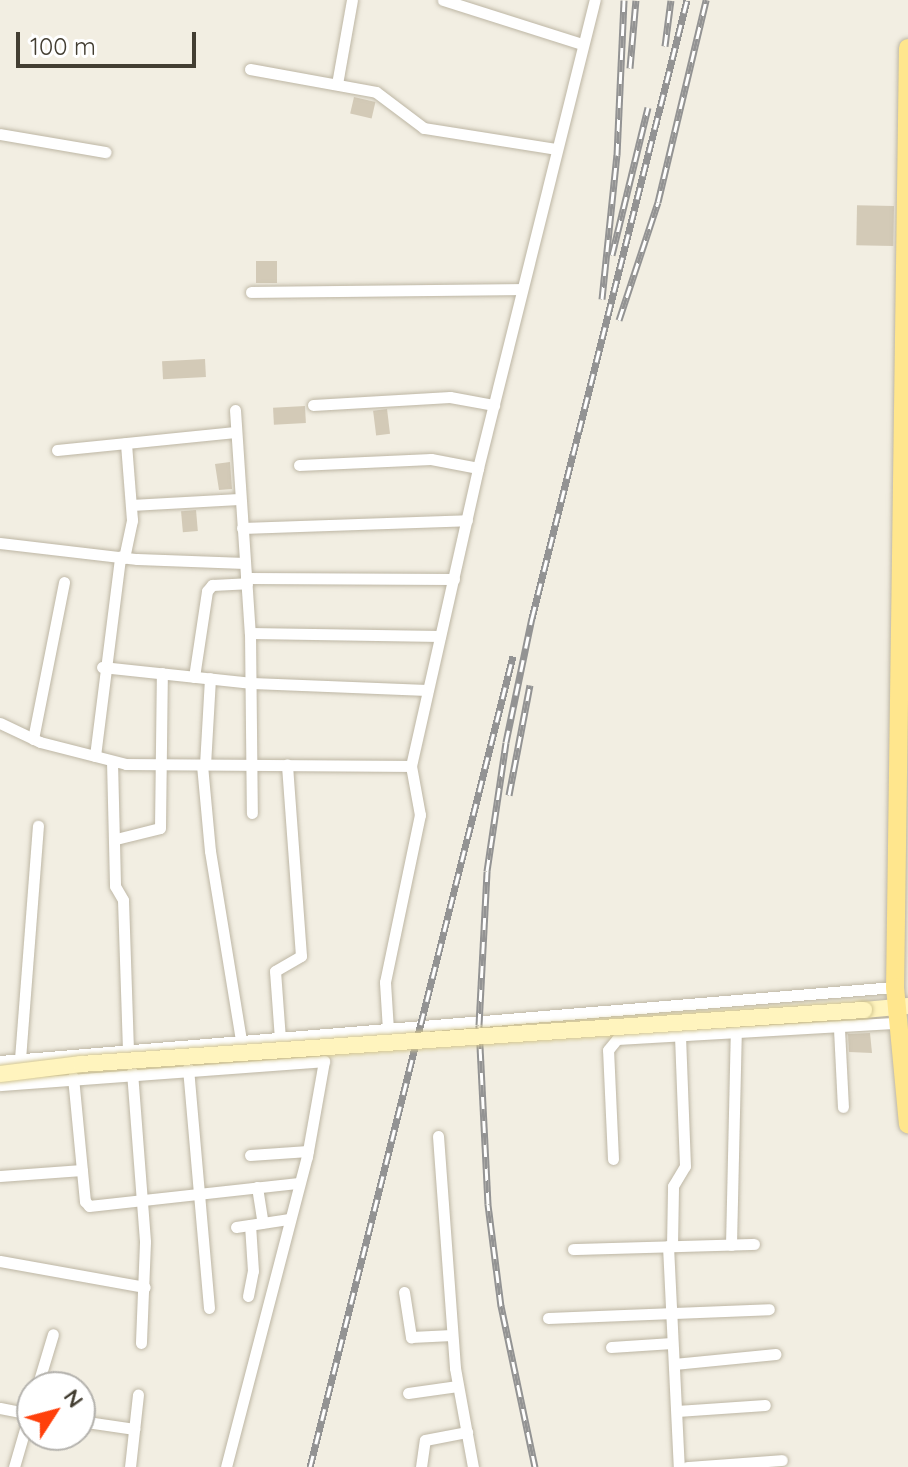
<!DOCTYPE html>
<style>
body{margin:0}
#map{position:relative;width:908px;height:1467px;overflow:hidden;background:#f2eee2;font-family:Quicksand,sans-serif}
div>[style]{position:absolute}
.building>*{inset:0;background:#d3cab7;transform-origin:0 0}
.roads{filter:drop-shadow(0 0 2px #bdb6a4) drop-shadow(0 0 2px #bdb6a4)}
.minor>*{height:11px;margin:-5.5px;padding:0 5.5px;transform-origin:5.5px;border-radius:5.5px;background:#fff}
.secondary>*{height:16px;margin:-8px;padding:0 8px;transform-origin:8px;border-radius:8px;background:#fff4be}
.primary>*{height:18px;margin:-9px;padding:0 9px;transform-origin:9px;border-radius:9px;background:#ffe68d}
.rail>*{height:7px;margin-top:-3.5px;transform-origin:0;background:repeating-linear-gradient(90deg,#fff 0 12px,#939393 0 24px);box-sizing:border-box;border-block:2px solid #939393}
.bridges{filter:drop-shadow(0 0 2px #d3c68f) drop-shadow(0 0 2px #d3c68f)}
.secondary-bridge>*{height:16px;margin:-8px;padding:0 8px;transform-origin:8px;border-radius:8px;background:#fff4be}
span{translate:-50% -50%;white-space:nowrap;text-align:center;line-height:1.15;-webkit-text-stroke:6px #fff;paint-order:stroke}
.north{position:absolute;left:16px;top:1371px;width:80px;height:80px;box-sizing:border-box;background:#fff;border:2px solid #b4b2ad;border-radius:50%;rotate:54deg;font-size:22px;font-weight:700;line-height:32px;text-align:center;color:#433e32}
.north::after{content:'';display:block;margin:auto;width:28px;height:36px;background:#ff400b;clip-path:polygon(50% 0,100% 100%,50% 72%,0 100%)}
.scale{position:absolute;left:16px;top:32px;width:180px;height:36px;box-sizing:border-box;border:4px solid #433e32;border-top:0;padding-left:10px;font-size:24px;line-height:28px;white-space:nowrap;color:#433e32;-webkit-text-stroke:6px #fff;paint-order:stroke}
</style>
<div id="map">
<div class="building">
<div style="left:354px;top:97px;width:22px;height:17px;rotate:13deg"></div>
<div style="left:894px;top:206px;width:40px;height:37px;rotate:91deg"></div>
<div style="left:256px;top:261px;width:21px;height:22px"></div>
<div style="left:205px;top:359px;width:18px;height:43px;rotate:87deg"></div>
<div style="left:305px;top:406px;width:17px;height:32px;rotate:87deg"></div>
<div style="left:387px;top:409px;width:25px;height:14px;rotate:83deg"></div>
<div style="clip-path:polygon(230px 462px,232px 489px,219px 490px,215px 464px)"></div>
<div style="left:196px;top:510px;width:21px;height:15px;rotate:85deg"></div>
<div style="clip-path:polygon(870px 1033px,872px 1053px,849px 1052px,848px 1034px)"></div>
</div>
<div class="roads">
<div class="minor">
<div style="left:443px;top:0;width:146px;rotate:17.6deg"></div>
<div style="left:250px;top:69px;width:128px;rotate:10.3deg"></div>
<div style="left:376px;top:92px;width:60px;rotate:36.9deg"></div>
<div style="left:424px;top:128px;width:134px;rotate:9deg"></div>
<div style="left:337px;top:84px;width:85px;rotate:-79.9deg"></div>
<div style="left:0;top:134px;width:107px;rotate:9.7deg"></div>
<div style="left:251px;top:292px;width:271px;rotate:-0.6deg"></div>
<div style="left:313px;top:405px;width:137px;rotate:-3.3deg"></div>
<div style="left:450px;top:397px;width:45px;rotate:10.3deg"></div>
<div style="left:235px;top:410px;width:224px;rotate:86.2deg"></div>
<div style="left:250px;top:633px;width:180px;rotate:89.4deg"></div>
<div style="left:57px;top:450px;width:179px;rotate:-5.8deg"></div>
<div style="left:299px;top:465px;width:132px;rotate:-2.6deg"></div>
<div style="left:431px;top:459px;width:48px;rotate:10.8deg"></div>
<div style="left:131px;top:505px;width:108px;rotate:-3.2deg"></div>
<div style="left:242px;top:528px;width:225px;rotate:-2deg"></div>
<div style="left:0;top:543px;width:138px;rotate:6.7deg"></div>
<div style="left:137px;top:559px;width:108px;rotate:2.1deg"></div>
<div style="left:124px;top:558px;width:39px;rotate:-78deg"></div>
<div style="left:132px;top:520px;width:77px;rotate:-94.5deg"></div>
<div style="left:246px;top:578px;width:208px;rotate:0.3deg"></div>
<div style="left:250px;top:633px;width:190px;rotate:0.9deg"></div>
<div style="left:102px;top:667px;width:151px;rotate:6.1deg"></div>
<div style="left:252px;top:683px;width:175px;rotate:2.3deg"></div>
<div style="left:194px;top:677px;width:87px;rotate:-81.4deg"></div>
<div style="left:207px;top:591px;width:8px;rotate:-50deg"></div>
<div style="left:212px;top:585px;width:35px;rotate:-3deg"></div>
<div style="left:0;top:723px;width:44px;rotate:25.4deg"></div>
<div style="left:40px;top:742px;width:89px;rotate:14.3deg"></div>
<div style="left:126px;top:764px;width:285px;rotate:0.4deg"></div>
<div style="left:33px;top:739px;width:160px;rotate:-78.8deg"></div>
<div style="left:95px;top:756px;width:201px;rotate:-82.8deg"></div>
<div style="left:112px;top:761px;width:125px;rotate:88.6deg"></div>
<div style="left:115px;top:886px;width:16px;rotate:60deg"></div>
<div style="left:123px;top:900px;width:148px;rotate:88.1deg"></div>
<div style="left:202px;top:765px;width:86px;rotate:84.7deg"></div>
<div style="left:210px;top:851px;width:193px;rotate:80.7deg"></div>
<div style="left:205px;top:765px;width:87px;rotate:-86.7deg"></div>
<div style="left:116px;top:839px;width:45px;rotate:-14deg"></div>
<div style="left:160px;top:828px;width:155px;rotate:-89.3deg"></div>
<div style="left:839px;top:1029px;width:78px;rotate:87.1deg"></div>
<div style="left:388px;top:1030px;width:48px;rotate:-93.6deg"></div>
<div style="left:385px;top:982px;width:171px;rotate:-78.2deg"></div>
<div style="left:420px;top:815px;width:50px;rotate:-100.4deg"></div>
<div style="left:411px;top:766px;width:305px;rotate:-77.3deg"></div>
<div style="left:478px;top:468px;width:482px;rotate:-76deg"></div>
<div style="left:280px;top:1039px;width:68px;rotate:-94.2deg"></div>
<div style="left:275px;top:971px;width:30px;rotate:-30deg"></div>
<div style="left:301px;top:956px;width:192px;rotate:-94.2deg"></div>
<div style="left:20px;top:1059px;width:234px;rotate:-85.6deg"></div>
<div style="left:0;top:1061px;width:898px;rotate:-4.73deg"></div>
<div style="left:188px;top:1068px;width:241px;rotate:85deg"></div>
<div style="left:132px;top:1072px;width:170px;rotate:85.6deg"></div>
<div style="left:145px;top:1242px;width:101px;rotate:92.3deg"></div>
<div style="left:73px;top:1077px;width:125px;rotate:84.5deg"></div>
<div style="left:85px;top:1201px;width:6px;rotate:51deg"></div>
<div style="left:89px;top:1206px;width:211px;rotate:-6.3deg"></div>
<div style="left:0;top:1085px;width:325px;rotate:-4.2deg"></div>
<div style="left:324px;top:1061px;width:97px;rotate:100.1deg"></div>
<div style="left:307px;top:1156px;width:321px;rotate:104.6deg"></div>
<div style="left:438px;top:1136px;width:233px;rotate:85.8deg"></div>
<div style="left:455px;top:1368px;width:101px;rotate:79.7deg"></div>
<div style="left:250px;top:1155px;width:58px;rotate:-3.9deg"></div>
<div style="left:613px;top:1159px;width:109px;rotate:-92.6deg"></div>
<div style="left:608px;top:1050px;width:14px;rotate:-51deg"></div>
<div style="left:617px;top:1039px;width:281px;rotate:-3.3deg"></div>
<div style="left:0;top:1176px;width:82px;rotate:-4.2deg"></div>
<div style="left:257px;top:1187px;width:36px;rotate:81deg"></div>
<div style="left:236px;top:1227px;width:54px;rotate:-8.6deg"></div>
<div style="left:731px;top:1245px;width:213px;rotate:-88.7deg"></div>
<div style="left:668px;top:1246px;width:221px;rotate:87.2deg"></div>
<div style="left:672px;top:1246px;width:60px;rotate:-89deg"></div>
<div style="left:673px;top:1186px;width:23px;rotate:-59deg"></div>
<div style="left:685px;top:1166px;width:133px;rotate:-92.2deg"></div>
<div style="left:573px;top:1249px;width:181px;rotate:-1.6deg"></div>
<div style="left:0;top:1261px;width:147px;rotate:10.2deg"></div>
<div style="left:404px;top:1292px;width:46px;rotate:81.2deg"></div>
<div style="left:411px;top:1337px;width:41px;rotate:-2.8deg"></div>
<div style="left:248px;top:1296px;width:25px;rotate:-79deg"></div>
<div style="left:253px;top:1271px;width:46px;rotate:-93.7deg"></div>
<div style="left:548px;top:1318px;width:221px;rotate:-2.3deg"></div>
<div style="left:611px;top:1347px;width:61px;rotate:-3.8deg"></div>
<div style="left:674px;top:1364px;width:102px;rotate:-5.6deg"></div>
<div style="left:37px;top:1387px;width:55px;rotate:-73.2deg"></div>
<div style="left:408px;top:1393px;width:50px;rotate:-8deg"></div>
<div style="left:0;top:1408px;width:33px;rotate:11deg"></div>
<div style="left:677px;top:1411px;width:88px;rotate:-3.9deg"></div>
<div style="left:80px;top:1421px;width:55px;rotate:8.4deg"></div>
<div style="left:14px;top:1467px;width:65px;rotate:-73.8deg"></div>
<div style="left:130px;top:1467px;width:73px;rotate:-83.7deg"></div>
<div style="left:421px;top:1467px;width:27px;rotate:-82deg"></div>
<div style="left:425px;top:1440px;width:43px;rotate:-10.8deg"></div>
<div style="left:687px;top:1467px;width:95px;rotate:-4.2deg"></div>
</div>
<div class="secondary">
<div style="left:864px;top:1010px;width:44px;rotate:-5.2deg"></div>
</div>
<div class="primary">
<div style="left:908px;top:48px;width:939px;rotate:90.79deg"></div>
<div style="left:895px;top:987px;width:138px;rotate:84.6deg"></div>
</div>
</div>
<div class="rail">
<div style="left:665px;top:46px;width:46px;rotate:-82.6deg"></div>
<div style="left:630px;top:68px;width:68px;rotate:-85deg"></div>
<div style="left:612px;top:255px;width:152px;rotate:-76.3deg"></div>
<div style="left:602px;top:299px;width:145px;rotate:-84.1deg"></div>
<div style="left:617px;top:155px;width:155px;rotate:-87.4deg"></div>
<div style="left:619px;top:320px;width:124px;rotate:-71.7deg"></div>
<div style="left:658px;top:202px;width:208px;rotate:-76.6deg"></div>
<div style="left:509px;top:795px;width:112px;rotate:-79.2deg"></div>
<div style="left:310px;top:1467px;width:836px;rotate:-75.95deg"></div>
<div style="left:535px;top:1467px;width:165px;rotate:-101.9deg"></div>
<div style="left:501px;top:1306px;width:103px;rotate:-97.3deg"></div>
<div style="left:488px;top:1204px;width:179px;rotate:-92.9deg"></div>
<div style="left:479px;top:1025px;width:154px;rotate:-87deg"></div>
<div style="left:487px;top:871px;width:130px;rotate:-81.6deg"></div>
<div style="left:506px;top:742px;width:127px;rotate:-78.2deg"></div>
<div style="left:532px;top:618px;width:637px;rotate:-75.92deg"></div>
</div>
<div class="bridges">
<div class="secondary-bridge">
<div style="left:0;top:1074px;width:82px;rotate:-7deg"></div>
<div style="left:81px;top:1064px;width:785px;rotate:-3.95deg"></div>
</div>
</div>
<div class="north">N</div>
<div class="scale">100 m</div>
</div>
